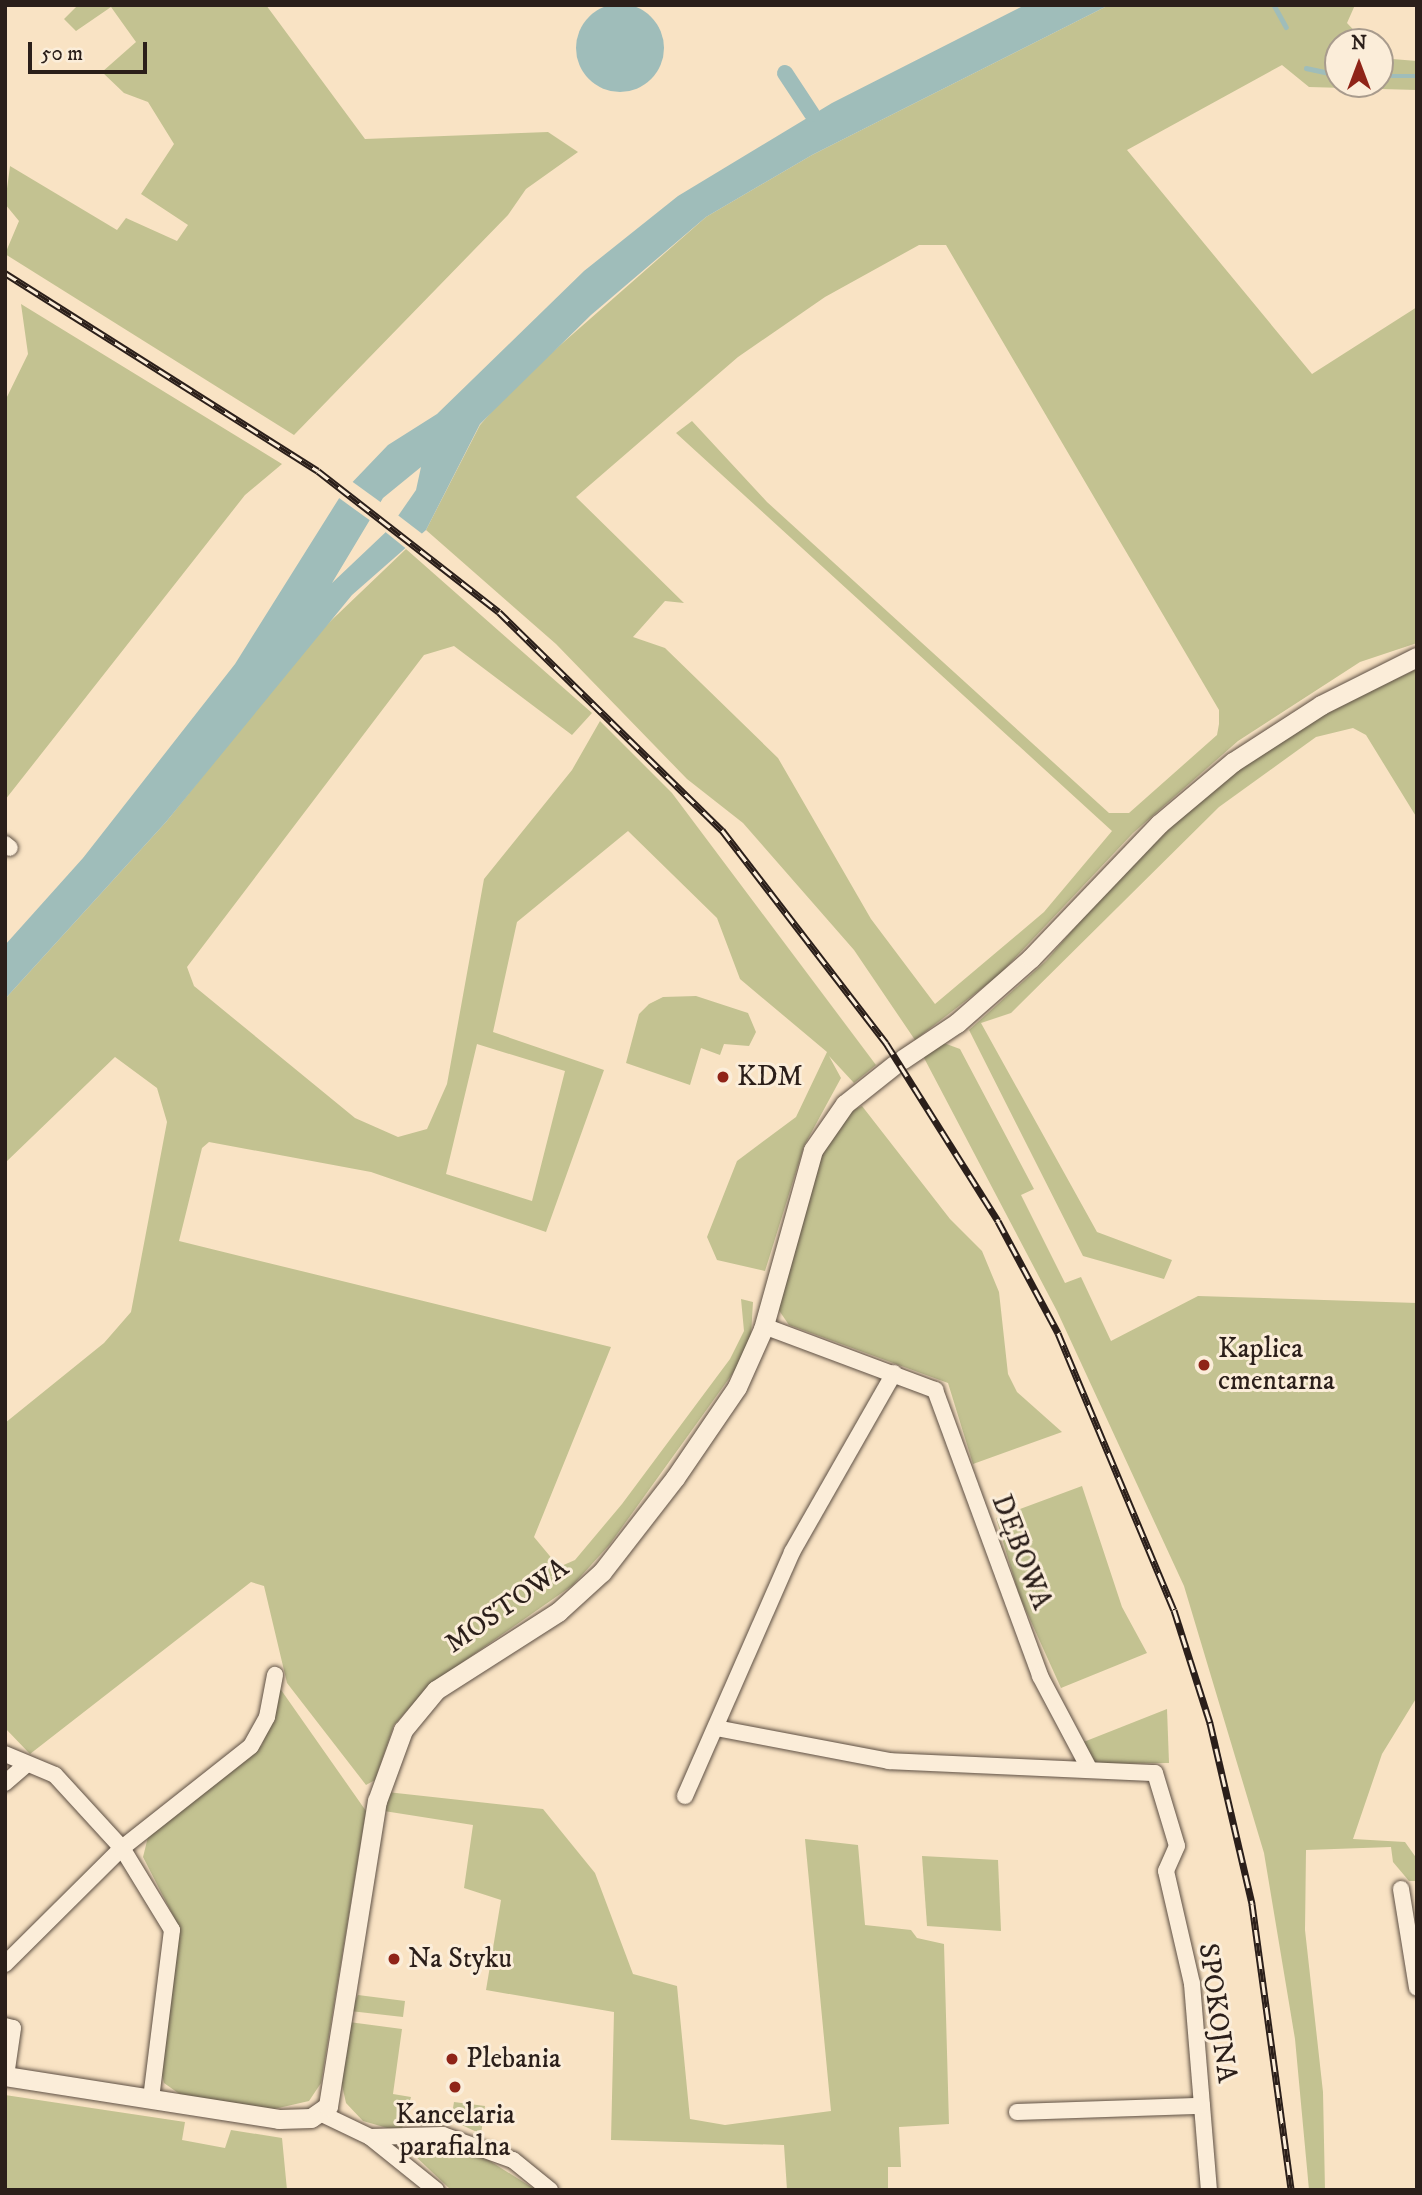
<!DOCTYPE html>
<meta charset="utf-8">
<style>
body{margin:0}
#map{position:relative;width:1422px;height:2195px;overflow:hidden;background:#f9e3c4;font-family:"IM FELL DW Pica",serif}
div>[style]{position:absolute}
.green>*{inset:0;background:#c3c291}
.water>*{inset:0;background:#9fbdba}
.round{border-radius:50%}
.pier>*{inset:0;background:#f9e3c4;transform-origin:0 0}
.stream>*{height:4.5px;margin:-2.25px;padding:0 2.25px;transform-origin:2.25px;border-radius:2.25px;background:#9fbdba}
.canal>*{height:16px;margin:-8px;padding:0 8px;transform-origin:8px;border-radius:8px;background:#9fbdba}
.roads{filter:drop-shadow(0 0 2px #5e5044) drop-shadow(0 0 2px #5e5044)}
.minor>*{height:16px;margin:-8px;padding:0 8px;transform-origin:8px;border-radius:8px;background:#fbedd9}
.tertiary>*{height:19px;margin:-9.5px;padding:0 9.5px;transform-origin:9.5px;border-radius:9.5px;background:#fbedd9}
.rail>*{height:7px;margin-top:-3.5px;transform-origin:0;background:repeating-linear-gradient(90deg,#fbedd9 0 13px,#2b1f1a 0 26px);box-sizing:border-box;border-block:2px solid #2b1f1a}
.dots>*{width:19px;height:19px;translate:-50% -50%;box-sizing:border-box;border:4px solid #fbedd9;border-radius:50%}
span{translate:-50% -50%;white-space:nowrap;text-align:center;line-height:1.15;-webkit-text-stroke:6px #fbedd9;paint-order:stroke}
.poi-label{font-size:28px;color:#2b1f1a}
.left{translate:0 -50%;text-align:left}
.street-label{font-size:28px;color:#2b1f1a}
.frame{position:absolute;inset:0;border:7px solid #2b1f1a;pointer-events:none}
.north{position:absolute;left:1324px;top:28px;width:70px;height:70px;box-sizing:border-box;background:#fbedd9;border:2px solid #a89b8d;border-radius:50%;rotate:0deg;font-size:19px;font-weight:700;line-height:28px;text-align:center;color:#2b1f1a}
.north::after{content:'';display:block;margin:auto;width:24px;height:32px;background:#8f2418;clip-path:polygon(50% 0,100% 100%,50% 72%,0 100%)}
.scale{position:absolute;left:28px;top:42px;width:119px;height:32px;box-sizing:border-box;border:4px solid #2b1f1a;border-top:0;padding-left:9px;font-size:21px;line-height:24px;white-space:nowrap;color:#2b1f1a;-webkit-text-stroke:5px #fbedd9;paint-order:stroke}
</style>
<div id="map">
<div class="green">
<div style="clip-path:polygon(78px 5px,266px 5px,365px 139px,548px 132px,578px 152px,526px 189px,508px 215px,294px 435px,5px 254px,19px 221px,5px 204px,10px 166px,117px 230px,126px 218px,177px 241px,188px 225px,141px 194px,174px 144px,148px 102px,124px 93px,102px 72px,136px 42px,111px 7px,76px 31px,64px 19px)"></div>
<div style="clip-path:polygon(evenodd,1109px 5px,1355px 5px,1347px 23px,1365px 42px,1338px 42px,1338px 84px,1380px 84px,1380px 58px,1417px 61px,1417px 90px,1309px 87px,1282px 65px,1127px 150px,1312px 374px,1417px 307px,1417px 643px,1360px 662px,1238px 741px,1133px 833px,999px 975px,915px 1040px,854px 950px,743px 823px,687px 779px,556px 644px,426px 530px,480px 425px,516px 384px,706px 217px,812px 155px,1109px 5px,919px 245px,946px 245px,1219px 710px,1219px 724px,1217px 735px,1129px 813px,1109px 813px,767px 502px,692px 421px,676px 433px,1112px 831px,1044px 912px,935px 1004px,871px 919px,778px 758px,665px 648px,633px 637px,665px 601px,684px 603px,576px 497px,738px 357px,825px 297px,919px 245px)"></div>
<div style="clip-path:polygon(21px 304px,282px 464px,245px 495px,5px 800px,5px 401px,28px 354px)"></div>
<div style="clip-path:polygon(evenodd,406px 549px,592px 713px,572px 735px,454px 646px,424px 655px,187px 967px,194px 986px,355px 1118px,398px 1137px,427px 1129px,447px 1084px,484px 879px,572px 770px,600px 721px,672px 793px,876px 1065px,854px 1083px,829px 1056px,841px 1078px,804px 1146px,765px 1271px,717px 1260px,707px 1237px,737px 1161px,796px 1117px,827px 1052px,740px 979px,717px 918px,628px 831px,517px 922px,493px 1032px,604px 1070px,546px 1232px,371px 1172px,209px 1142px,202px 1148px,179px 1241px,611px 1347px,534px 1537px,559px 1567px,575px 1560px,622px 1504px,730px 1359px,744px 1331px,741px 1299px,753px 1302px,751px 1335px,738px 1366px,610px 1544px,573px 1585px,430px 1685px,394px 1725px,375px 1780px,366px 1785px,287px 1683px,264px 1586px,251px 1582px,30px 1754px,5px 1728px,5px 1423px,104px 1343px,131px 1312px,167px 1122px,157px 1088px,115px 1057px,5px 1163px,5px 999px,166px 822px,315px 636px,406px 549px,477px 1044px,565px 1071px,532px 1201px,446px 1174px,477px 1044px)"></div>
<div style="clip-path:polygon(1417px 669px,1417px 818px,1366px 735px,1353px 728px,1316px 737px,1219px 807px,1011px 1013px,981px 1023px,1097px 1232px,1172px 1260px,1164px 1279px,1083px 1256px,969px 1030px,1046px 961px,1110px 886px,1214px 786px,1325px 712px)"></div>
<div style="clip-path:polygon(696px 996px,748px 1013px,756px 1032px,749px 1046px,724px 1044px,720px 1055px,701px 1048px,690px 1085px,626px 1063px,639px 1014px,649px 1004px,663px 997px)"></div>
<div style="clip-path:polygon(941px 1042px,960px 1049px,1034px 1189px,1021px 1195px,1065px 1283px,1081px 1277px,1111px 1341px,1198px 1296px,1417px 1303px,1417px 1697px,1382px 1754px,1353px 1839px,1405px 1842px,1417px 1859px,1417px 1881px,1409px 1881px,1393px 1862px,1391px 1847px,1306px 1850px,1305px 1930px,1323px 2092px,1325px 2190px,1309px 2190px,1295px 2039px,1264px 1853px,1184px 1586px,1057px 1311px,923px 1056px)"></div>
<div style="clip-path:polygon(862px 1106px,950px 1219px,982px 1251px,999px 1292px,1008px 1374px,1017px 1392px,1062px 1432px,973px 1464px,948px 1383px,789px 1325px,778px 1309px,821px 1155px,846px 1113px)"></div>
<div style="clip-path:polygon(1082px 1486px,1122px 1607px,1147px 1653px,1061px 1688px,1019px 1595px,996px 1518px)"></div>
<div style="clip-path:polygon(279px 1687px,366px 1811px,321px 2083px,309px 2101px,274px 2109px,181px 2095px,164px 2083px,160px 2066px,180px 1929px,143px 1857px,149px 1833px,262px 1745px)"></div>
<div style="clip-path:polygon(1167px 1709px,1169px 1763px,1091px 1764px,1081px 1743px)"></div>
<div style="clip-path:polygon(387px 1792px,543px 1809px,595px 1873px,633px 1974px,677px 1986px,690px 2119px,725px 2125px,831px 2111px,805px 1839px,858px 1845px,865px 1925px,911px 1930px,917px 1938px,944px 1944px,949px 2124px,899px 2127px,901px 2167px,888px 2167px,888px 2190px,787px 2190px,784px 2145px,611px 2140px,614px 2012px,486px 1990px,501px 1900px,464px 1888px,473px 1825px,384px 1811px)"></div>
<div style="clip-path:polygon(922px 1856px,998px 1860px,1001px 1931px,927px 1926px)"></div>
<div style="clip-path:polygon(358px 1995px,405px 2001px,403px 2017px,350px 2011px)"></div>
<div style="clip-path:polygon(349px 2022px,402px 2029px,393px 2094px,411px 2097px,401px 2132px,363px 2121px,346px 2103px,340px 2076px)"></div>
<div style="clip-path:polygon(5px 2095px,185px 2122px,182px 2140px,225px 2148px,231px 2130px,282px 2138px,287px 2190px,5px 2190px)"></div>
<div style="clip-path:polygon(454px 2102px,485px 2106px,481px 2134px,451px 2120px)"></div>
<div style="clip-path:polygon(418px 2144px,482px 2156px,536px 2190px,451px 2190px,412px 2153px)"></div>
</div>
<div class="water">
<div class="round" style="left:576px;top:4px;width:88px;height:88px"></div>
<div style="clip-path:polygon(evenodd,1025px 5px,1109px 5px,812px 155px,706px 217px,591px 315px,480px 424px,426px 530px,352px 595px,166px 822px,5px 999px,5px 945px,83px 858px,235px 664px,343px 492px,388px 445px,437px 414px,584px 271px,678px 196px,832px 103px,1025px 5px,421px 467px,416px 490px,389px 529px,332px 583px,383px 498px,421px 467px)"></div>
</div>
<div class="pier">
<div style="left:350px;top:480px;width:41px;height:21px;rotate:36deg"></div>
<div style="clip-path:polygon(395px 513px,425px 536px,409px 551px,383px 530px)"></div>
</div>
<div class="stream">
<div style="left:1274px;top:5px;width:25px;rotate:61deg"></div>
<div style="left:1306px;top:68px;width:33px;rotate:12deg"></div>
<div style="left:1380px;top:76px;width:37px"></div>
</div>
<div class="canal">
<div style="left:785px;top:73px;width:49px;rotate:56.6deg"></div>
</div>
<div class="roads">
<div class="minor">
<div style="left:5px;top:844px;width:6px;rotate:39deg"></div>
<div style="left:764px;top:1326px;width:183px;rotate:20.5deg"></div>
<div style="left:935px;top:1390px;width:305px;rotate:69.8deg"></div>
<div style="left:1040px;top:1676px;width:104px;rotate:62deg"></div>
<div style="left:716px;top:1728px;width:176px;rotate:10.8deg"></div>
<div style="left:889px;top:1761px;width:266px;rotate:2.6deg"></div>
<div style="left:1155px;top:1773px;width:76px;rotate:73.2deg"></div>
<div style="left:1177px;top:1846px;width:27px;rotate:114deg"></div>
<div style="left:1166px;top:1871px;width:116px;rotate:77deg"></div>
<div style="left:1192px;top:1984px;width:207px;rotate:85.3deg"></div>
<div style="left:5px;top:1754px;width:54px;rotate:22.8deg"></div>
<div style="left:55px;top:1775px;width:99px;rotate:47.5deg"></div>
<div style="left:122px;top:1848px;width:96px;rotate:58.6deg"></div>
<div style="left:172px;top:1930px;width:169px;rotate:97.1deg"></div>
<div style="left:5px;top:1783px;width:28px;rotate:-41deg"></div>
<div style="left:685px;top:1796px;width:266px;rotate:-66.3deg"></div>
<div style="left:792px;top:1552px;width:206px;rotate:-60.3deg"></div>
<div style="left:1401px;top:1889px;width:100px;rotate:80.8deg"></div>
<div style="left:5px;top:1964px;width:165px;rotate:-44.8deg"></div>
<div style="left:122px;top:1848px;width:164px;rotate:-38.3deg"></div>
<div style="left:251px;top:1746px;width:33px;rotate:-61deg"></div>
<div style="left:267px;top:1717px;width:43px;rotate:-79.2deg"></div>
<div style="left:5px;top:2026px;width:8px;rotate:14deg"></div>
<div style="left:13px;top:2028px;width:49px;rotate:98.3deg"></div>
<div style="left:1017px;top:2112px;width:185px;rotate:-1.9deg"></div>
<div style="left:320px;top:2113px;width:55px;rotate:25.6deg"></div>
<div style="left:370px;top:2137px;width:85px;rotate:38.8deg"></div>
<div style="left:370px;top:2137px;width:73px;rotate:-1.6deg"></div>
<div style="left:443px;top:2135px;width:74px;rotate:19.7deg"></div>
<div style="left:513px;top:2160px;width:48px;rotate:39deg"></div>
</div>
<div class="tertiary">
<div style="left:903px;top:1059px;width:65px;rotate:-33.7deg"></div>
<div style="left:957px;top:1023px;width:98px;rotate:-41.3deg"></div>
<div style="left:1031px;top:958px;width:185px;rotate:-46.3deg"></div>
<div style="left:1159px;top:824px;width:97px;rotate:-40deg"></div>
<div style="left:1233px;top:762px;width:105px;rotate:-32.9deg"></div>
<div style="left:1321px;top:705px;width:107px;rotate:-26.6deg"></div>
<div style="left:5px;top:2076px;width:277px;rotate:8.9deg"></div>
<div style="left:279px;top:2119px;width:32px;rotate:-2deg"></div>
<div style="left:311px;top:2118px;width:21px;rotate:-35deg"></div>
<div style="left:328px;top:2106px;width:309px;rotate:-80.9deg"></div>
<div style="left:377px;top:1801px;width:76px;rotate:-69.9deg"></div>
<div style="left:403px;top:1730px;width:52px;rotate:-50.5deg"></div>
<div style="left:436px;top:1690px;width:145px;rotate:-32.6deg"></div>
<div style="left:558px;top:1612px;width:59px;rotate:-42.3deg"></div>
<div style="left:602px;top:1572px;width:119px;rotate:-52.2deg"></div>
<div style="left:675px;top:1478px;width:110px;rotate:-55.7deg"></div>
<div style="left:737px;top:1387px;width:64px;rotate:-65.9deg"></div>
<div style="left:763px;top:1329px;width:186px;rotate:-74.4deg"></div>
<div style="left:813px;top:1150px;width:56px;rotate:-55.2deg"></div>
<div style="left:845px;top:1104px;width:63px;rotate:-38.5deg"></div>
</div>
</div>
<div class="rail">
<div style="left:5px;top:273px;width:370px;rotate:32.3deg"></div>
<div style="left:318px;top:471px;width:229px;rotate:37.9deg"></div>
<div style="left:499px;top:612px;width:312px;rotate:44.4deg"></div>
<div style="left:722px;top:830px;width:269px;rotate:52.4deg"></div>
<div style="left:886px;top:1043px;width:210px;rotate:57.8deg"></div>
<div style="left:998px;top:1221px;width:127px;rotate:61.8deg"></div>
<div style="left:1058px;top:1333px;width:300px;rotate:67.3deg"></div>
<div style="left:1174px;top:1610px;width:119px;rotate:72.3deg"></div>
<div style="left:1210px;top:1723px;width:186px;rotate:76.9deg"></div>
<div style="left:1252px;top:1904px;width:289px;rotate:82.2deg"></div>
</div>
<div class="dots">
<div style="left:723px;top:1077px;background:#8f2418"></div>
<div style="left:1204px;top:1365px;background:#8f2418"></div>
<div style="left:394px;top:1959px;background:#8f2418"></div>
<div style="left:452px;top:2059px;background:#8f2418"></div>
<div style="left:455px;top:2087px;background:#8f2418"></div>
</div>
<div class="poi-label">
<span class="left" style="left:737px;top:1077px">KDM</span>
<span class="left" style="left:1218px;top:1365px">Kaplica<br>cmentarna</span>
<span class="left" style="left:408px;top:1959px">Na Styku</span>
<span class="left" style="left:466px;top:2059px">Plebania</span>
<span style="left:455px;top:2131px">Kancelaria<br>parafialna</span>
</div>
<div class="street-label">
<span style="left:1021px;top:1552px;rotate:69deg">DĘBOWA</span>
<span style="left:507px;top:1606px;rotate:-35deg">MOSTOWA</span>
<span style="left:1217px;top:2013px;rotate:82deg">SPOKOJNA</span>
</div>
<div class="frame"></div>
<div class="north">N</div>
<div class="scale">50 m</div>
</div>
